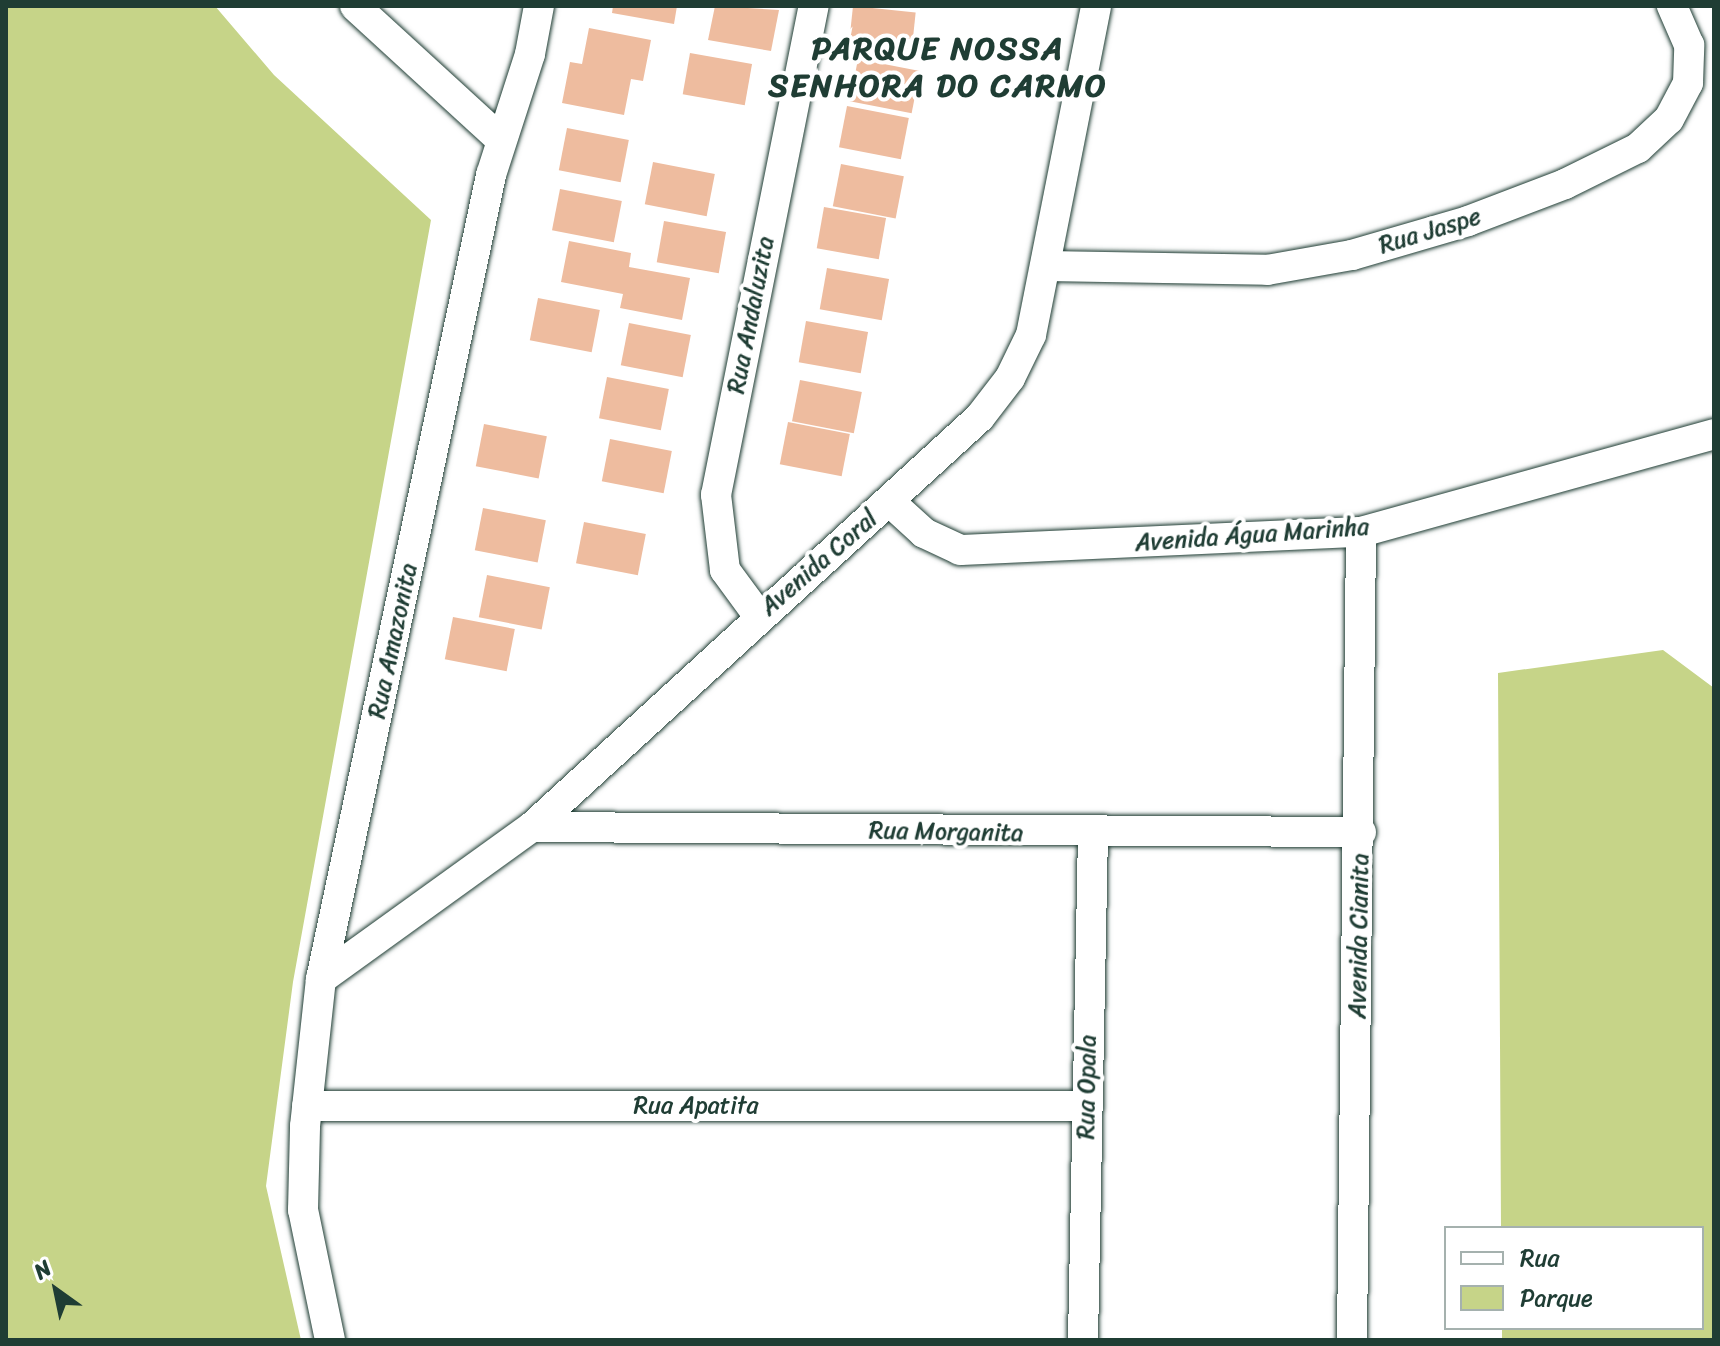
<!DOCTYPE html>
<meta charset="utf-8">
<style>
body{margin:0}
#map{position:relative;width:1720px;height:1346px;overflow:hidden;background:#fff;font-family:Sriracha,sans-serif}
div>[style]{position:absolute}
.green>*{inset:0;background:#c6d488}
.building>*{inset:0;background:#eebc9f;transform-origin:0 0}
.roads{filter:drop-shadow(0 0 2px #1f3d34) drop-shadow(0 0 2px #1f3d34)}
.minor>*{height:30px;margin:-15px;padding:0 15px;transform-origin:15px;border-radius:15px;background:#fff}
span{translate:-50% -50%;white-space:nowrap;text-align:center;line-height:1.15;-webkit-text-stroke:8px #fff;paint-order:stroke}
.street-label{font-size:24px;color:#1f3d34}
.district-label{font-size:32px;color:#1f3d34;font-weight:700;letter-spacing:2px}
.frame{position:absolute;inset:0;border:8px solid #1f3d34;pointer-events:none}
.legend{position:absolute;left:1444px;top:1226px;width:260px;height:104px;box-sizing:border-box;background:#fff;border:2px solid #a5b1ae;margin:0;padding:10px 14px;list-style:none;font-size:24px;color:#1f3d34}
.legend li{display:flex;align-items:center;gap:16px;height:40px}
.legend b{width:40px;border:2px solid #a5b1ae}
.north{position:absolute;left:16px;top:1250px;width:80px;height:80px;-webkit-text-stroke:6px #fff;paint-order:stroke;rotate:327deg;font-size:22px;font-weight:700;line-height:32px;text-align:center;color:#1f3d34}
.north::after{content:'';display:block;margin:auto;width:28px;height:36px;background:#1f3d34;clip-path:polygon(50% 0,100% 100%,50% 72%,0 100%)}
</style>
<div id="map">
<div class="green">
<div style="clip-path:polygon(6px 6px,215px 6px,274px 75px,431px 220px,293px 982px,266px 1186px,301px 1340px,6px 1340px)"></div>
<div style="clip-path:polygon(1663px 650px,1714px 688px,1714px 1340px,1502px 1340px,1502px 1328px,1702px 1328px,1702px 1228px,1501px 1228px,1498px 673px)"></div>
</div>
<div class="building">
<div style="clip-path:polygon(613px 6px,677px 6px,674px 24px,612px 13px)"></div>
<div style="clip-path:polygon(715px 6px,779px 10px,771px 51px,708px 40px)"></div>
<div style="left:853px;top:6px;width:63px;height:37px;rotate:6deg"></div>
<div style="clip-path:polygon(589px 28px,651px 40px,643px 81px,631px 79px,624px 115px,562px 103px,570px 62px,582px 64px)"></div>
<div style="left:690px;top:53px;width:63px;height:42px;rotate:10deg"></div>
<div style="left:858px;top:59px;width:63px;height:43px;rotate:11deg"></div>
<div style="left:847px;top:106px;width:63px;height:42px;rotate:11deg"></div>
<div style="left:567px;top:128px;width:63px;height:43px;rotate:11deg"></div>
<div style="left:653px;top:162px;width:63px;height:43px;rotate:11deg"></div>
<div style="left:841px;top:164px;width:64px;height:43px;rotate:11deg"></div>
<div style="left:560px;top:189px;width:63px;height:42px;rotate:11deg"></div>
<div style="left:824px;top:207px;width:63px;height:42px;rotate:10deg"></div>
<div style="left:664px;top:221px;width:63px;height:42px;rotate:10deg"></div>
<div style="clip-path:polygon(569px 241px,631px 253px,629px 267px,690px 278px,682px 320px,620px 308px,623px 294px,561px 282px)"></div>
<div style="left:827px;top:268px;width:63px;height:42px;rotate:10deg"></div>
<div style="left:538px;top:298px;width:63px;height:43px;rotate:11deg"></div>
<div style="left:806px;top:321px;width:63px;height:42px;rotate:10deg"></div>
<div style="left:629px;top:323px;width:63px;height:43px;rotate:11deg"></div>
<div style="left:607px;top:377px;width:63px;height:42px;rotate:11deg"></div>
<div style="left:800px;top:380px;width:63px;height:42px;rotate:11deg"></div>
<div style="left:788px;top:422px;width:63px;height:43px;rotate:11deg"></div>
<div style="left:484px;top:424px;width:64px;height:43px;rotate:11deg"></div>
<div style="left:610px;top:439px;width:63px;height:43px;rotate:11deg"></div>
<div style="left:483px;top:508px;width:64px;height:43px;rotate:11deg"></div>
<div style="left:584px;top:522px;width:63px;height:42px;rotate:11deg"></div>
<div style="left:487px;top:575px;width:64px;height:43px;rotate:11deg"></div>
<div style="left:453px;top:617px;width:63px;height:43px;rotate:11deg"></div>
</div>
<div class="roads">
<div class="minor">
<div style="left:355px;top:6px;width:198px;rotate:42.5deg"></div>
<div style="left:1046px;top:266px;width:221px;rotate:1deg"></div>
<div style="left:1267px;top:270px;width:86px;rotate:-10deg"></div>
<div style="left:1352px;top:255px;width:121px;rotate:-16.3deg"></div>
<div style="left:1468px;top:221px;width:104px;rotate:-20.9deg"></div>
<div style="left:1565px;top:184px;width:81px;rotate:-26.3deg"></div>
<div style="left:1638px;top:148px;width:42px;rotate:-43.1deg"></div>
<div style="left:1669px;top:119px;width:41px;rotate:-62.2deg"></div>
<div style="left:1688px;top:83px;width:38px;rotate:-88deg"></div>
<div style="left:1689px;top:45px;width:43px;rotate:-113.6deg"></div>
<div style="left:889px;top:501px;width:47px;rotate:42.4deg"></div>
<div style="left:924px;top:533px;width:40px;rotate:25deg"></div>
<div style="left:960px;top:550px;width:401px;rotate:-2.6deg"></div>
<div style="left:1361px;top:532px;width:366px;rotate:-15.5deg"></div>
<div style="left:758px;top:615px;width:56px;rotate:-126.3deg"></div>
<div style="left:725px;top:570px;width:76px;rotate:-96.8deg"></div>
<div style="left:716px;top:495px;width:499px;rotate:-78.7deg"></div>
<div style="left:532px;top:827px;width:829px;rotate:0.35deg"></div>
<div style="left:321px;top:979px;width:260px;rotate:-35.8deg"></div>
<div style="left:532px;top:827px;width:607px;rotate:-42.46deg"></div>
<div style="left:980px;top:417px;width:49px;rotate:-52.4deg"></div>
<div style="left:1010px;top:378px;width:48px;rotate:-64deg"></div>
<div style="left:1031px;top:335px;width:335px;rotate:-78.8deg"></div>
<div style="left:307px;top:1106px;width:779px"></div>
<div style="left:330px;top:1340px;width:133px;rotate:-101.7deg"></div>
<div style="left:303px;top:1210px;width:84px;rotate:-88.6deg"></div>
<div style="left:305px;top:1126px;width:148px;rotate:-83.8deg"></div>
<div style="left:321px;top:979px;width:822px;rotate:-78.06deg"></div>
<div style="left:491px;top:175px;width:127px;rotate:-72.1deg"></div>
<div style="left:530px;top:54px;width:49px;rotate:-79.4deg"></div>
<div style="left:1083px;top:1340px;width:506px;rotate:-88.87deg"></div>
<div style="left:1352px;top:1340px;width:808px;rotate:-89.36deg"></div>
</div>
</div>
<div class="street-label">
<span style="left:1430px;top:231px;rotate:-17deg">Rua Jaspe</span>
<span style="left:751px;top:315px;rotate:-79deg">Rua Andaluzita</span>
<span style="left:1252px;top:535px;rotate:-4deg">Avenida Água Marinha</span>
<span style="left:819px;top:563px;rotate:-41deg">Avenida Coral</span>
<span style="left:393px;top:641px;rotate:-78deg">Rua Amazonita</span>
<span style="left:946px;top:832px;rotate:1deg">Rua Morganita</span>
<span style="left:1359px;top:936px;rotate:-89deg">Avenida Cianita</span>
<span style="left:1087px;top:1087px;rotate:-89deg">Rua Opala</span>
<span style="left:696px;top:1106px">Rua Apatita</span>
</div>
<div class="district-label">
<span style="left:938px;top:68px">PARQUE NOSSA<br>SENHORA DO CARMO</span>
</div>
<div class="frame"></div>
<ul class="legend">
<li><b style="height:10px;background:#fff"></b>Rua</li>
<li><b style="height:22px;background:#c6d488"></b>Parque</li>
</ul>
<div class="north">N</div>
</div>
